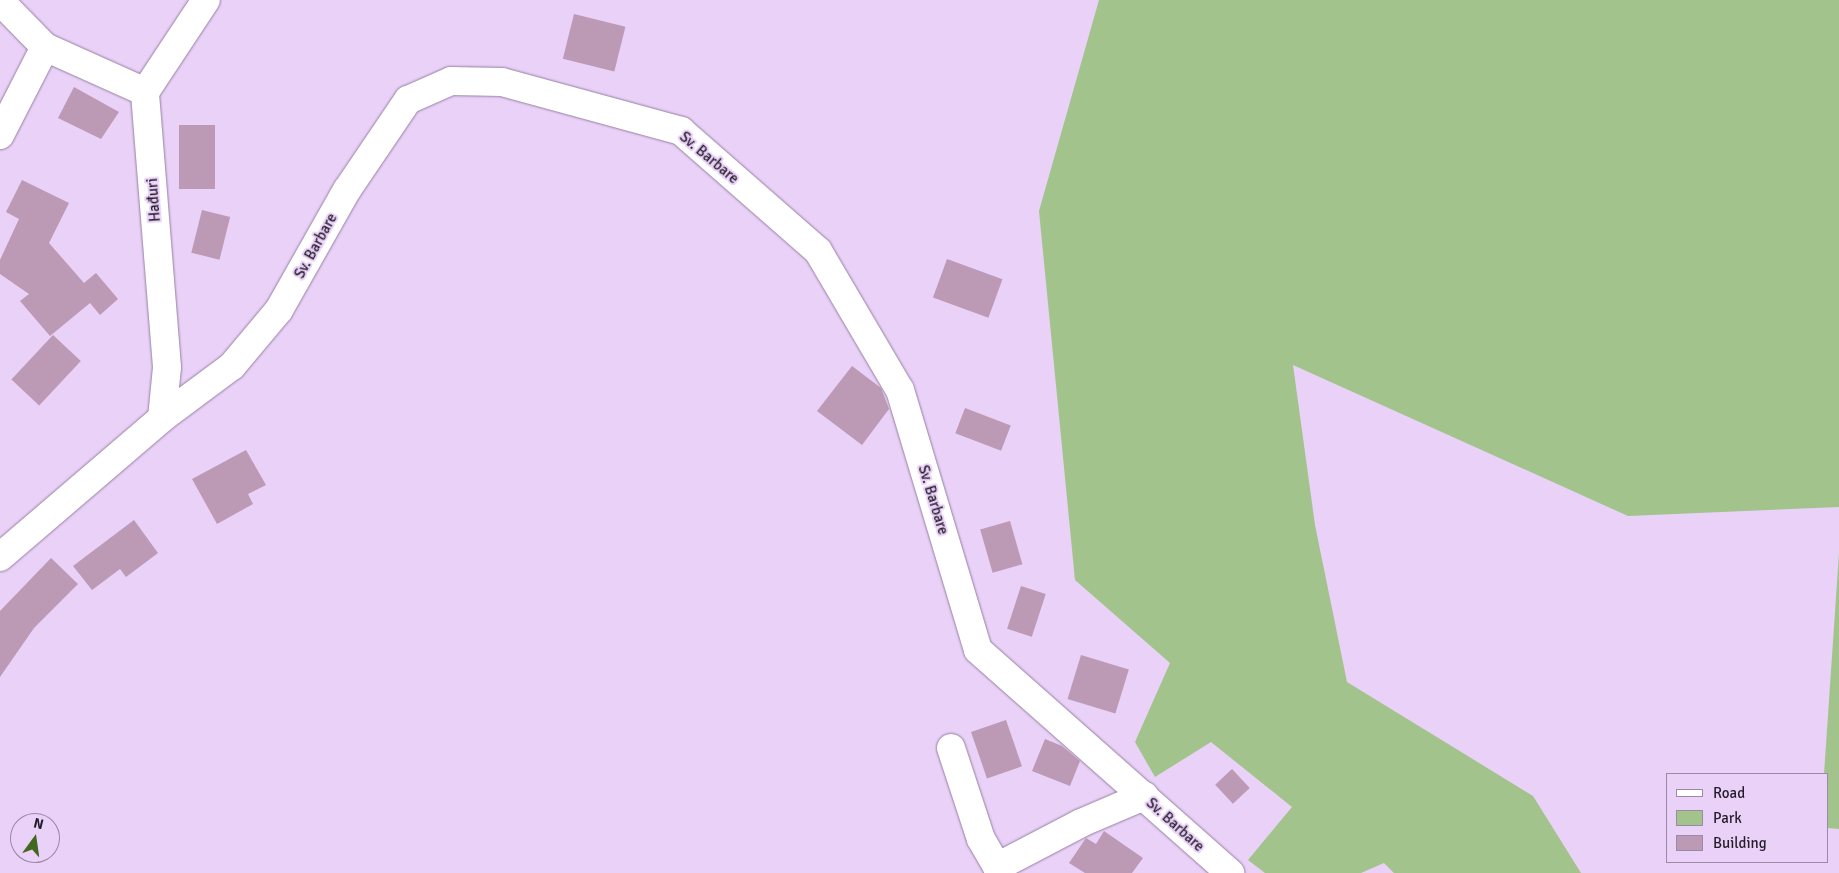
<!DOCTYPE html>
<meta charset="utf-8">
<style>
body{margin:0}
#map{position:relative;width:1839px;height:873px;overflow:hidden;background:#e9d1f7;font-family:Signika,sans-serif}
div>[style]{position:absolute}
.green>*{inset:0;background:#a2c38b}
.building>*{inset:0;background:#bc99b5;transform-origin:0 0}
.roads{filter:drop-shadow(0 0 1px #9680a3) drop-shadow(0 0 1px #9680a3)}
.minor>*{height:28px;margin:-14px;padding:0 14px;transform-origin:14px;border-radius:14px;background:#fff}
span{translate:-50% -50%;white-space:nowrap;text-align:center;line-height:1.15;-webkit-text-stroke:4px #e9d1f7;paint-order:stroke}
.street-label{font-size:15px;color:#251c2a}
.legend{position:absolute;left:1666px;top:773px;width:162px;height:90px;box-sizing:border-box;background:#e9d1f7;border:1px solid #9b89a5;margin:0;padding:6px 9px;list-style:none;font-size:15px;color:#251c2a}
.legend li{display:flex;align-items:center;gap:10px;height:25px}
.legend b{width:25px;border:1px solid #9b89a5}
.north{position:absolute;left:10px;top:813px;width:50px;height:50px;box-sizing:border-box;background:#e9d1f7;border:1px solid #9b89a5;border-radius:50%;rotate:14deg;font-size:14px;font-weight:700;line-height:20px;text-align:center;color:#251c2a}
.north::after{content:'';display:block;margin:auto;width:18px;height:22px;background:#426720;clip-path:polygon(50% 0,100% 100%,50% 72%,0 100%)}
</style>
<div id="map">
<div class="green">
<div style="clip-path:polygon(1099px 0,1839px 0,1839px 507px,1628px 516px,1293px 365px,1315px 525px,1347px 682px,1533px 796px,1581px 873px,1394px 873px,1384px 863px,1361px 873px,1265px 873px,1248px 860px,1292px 807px,1211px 742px,1155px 777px,1135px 742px,1170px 663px,1075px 580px,1039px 211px)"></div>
<div style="clip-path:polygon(1839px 553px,1839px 829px,1828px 828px,1828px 774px,1824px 774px)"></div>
</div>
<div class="building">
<div style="left:574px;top:14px;width:53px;height:46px;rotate:14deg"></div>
<div style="clip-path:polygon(74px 87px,119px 112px,101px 139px,58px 118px)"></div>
<div style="left:179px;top:125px;width:36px;height:64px"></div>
<div style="clip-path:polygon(22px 180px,69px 203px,49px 243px,84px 283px,96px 273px,118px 299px,100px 315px,90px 303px,50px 336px,20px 301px,29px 294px,0 274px,0 260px,19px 219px,6px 212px)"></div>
<div style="left:202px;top:210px;width:29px;height:44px;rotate:14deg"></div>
<div style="left:947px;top:259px;width:59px;height:41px;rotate:20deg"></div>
<div style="left:53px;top:335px;width:38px;height:61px;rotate:43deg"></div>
<div style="clip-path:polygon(852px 366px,881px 388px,889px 409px,862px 445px,817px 411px)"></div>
<div style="left:965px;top:408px;width:49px;height:27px;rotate:21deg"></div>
<div style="clip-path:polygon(246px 450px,266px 485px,248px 494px,253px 504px,217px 524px,192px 479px)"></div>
<div style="clip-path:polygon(134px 520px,158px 553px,126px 577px,120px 569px,92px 590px,73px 566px)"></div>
<div style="left:1010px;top:521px;width:45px;height:31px;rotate:74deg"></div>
<div style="clip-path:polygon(51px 558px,78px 584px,34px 628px,0 677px,0 611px)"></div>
<div style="left:1021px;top:586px;width:26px;height:45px;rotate:18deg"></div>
<div style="left:1081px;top:655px;width:50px;height:46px;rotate:17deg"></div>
<div style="left:1006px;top:720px;width:49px;height:37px;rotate:71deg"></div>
<div style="clip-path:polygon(1045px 739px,1062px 746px,1080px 761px,1070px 786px,1032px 771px)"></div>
<div style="left:1232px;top:769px;width:26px;height:23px;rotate:47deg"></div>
<div style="clip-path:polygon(1104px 831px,1143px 858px,1132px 873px,1085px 873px,1069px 863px,1086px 838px,1096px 844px)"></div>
</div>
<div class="roads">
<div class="minor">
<div style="left:0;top:1px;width:64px;rotate:45.6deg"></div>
<div style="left:45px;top:47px;width:99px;rotate:117.1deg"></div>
<div style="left:45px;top:47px;width:110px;rotate:24.2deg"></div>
<div style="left:162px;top:418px;width:51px;rotate:-84.4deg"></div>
<div style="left:167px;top:367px;width:276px;rotate:-94.6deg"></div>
<div style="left:145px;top:92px;width:110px;rotate:-56.5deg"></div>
<div style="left:0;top:557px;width:213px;rotate:-40.6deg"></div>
<div style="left:162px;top:418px;width:87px;rotate:-36.6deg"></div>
<div style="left:232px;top:366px;width:73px;rotate:-50deg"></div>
<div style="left:279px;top:310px;width:138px;rotate:-60.5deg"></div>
<div style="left:347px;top:190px;width:109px;rotate:-55.9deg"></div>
<div style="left:408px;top:100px;width:47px;rotate:-23.8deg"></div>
<div style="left:451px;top:81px;width:51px;rotate:1.1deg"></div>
<div style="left:502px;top:82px;width:186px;rotate:15.3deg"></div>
<div style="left:681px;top:131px;width:182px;rotate:41.2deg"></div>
<div style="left:818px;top:251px;width:161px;rotate:59.5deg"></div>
<div style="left:900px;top:390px;width:271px;rotate:73.3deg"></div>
<div style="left:978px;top:650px;width:337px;rotate:41.5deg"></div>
<div style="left:951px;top:748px;width:96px;rotate:71.8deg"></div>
<div style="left:981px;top:839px;width:39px;rotate:60deg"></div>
<div style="left:997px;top:867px;width:95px;rotate:-27.6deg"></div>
<div style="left:1081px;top:823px;width:69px;rotate:-23.2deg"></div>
</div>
</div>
<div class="street-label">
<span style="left:709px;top:158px;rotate:40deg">Sv. Barbare</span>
<span style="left:154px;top:200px;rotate:-94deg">Hađuri</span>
<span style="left:316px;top:246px;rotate:-61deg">Sv. Barbare</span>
<span style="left:933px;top:500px;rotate:73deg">Sv. Barbare</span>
<span style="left:1175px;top:825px;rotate:42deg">Sv. Barbare</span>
</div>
<ul class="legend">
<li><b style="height:6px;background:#fff"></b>Road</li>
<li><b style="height:14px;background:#a2c38b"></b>Park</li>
<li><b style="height:14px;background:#bc99b5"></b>Building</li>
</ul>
<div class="north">N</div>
</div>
